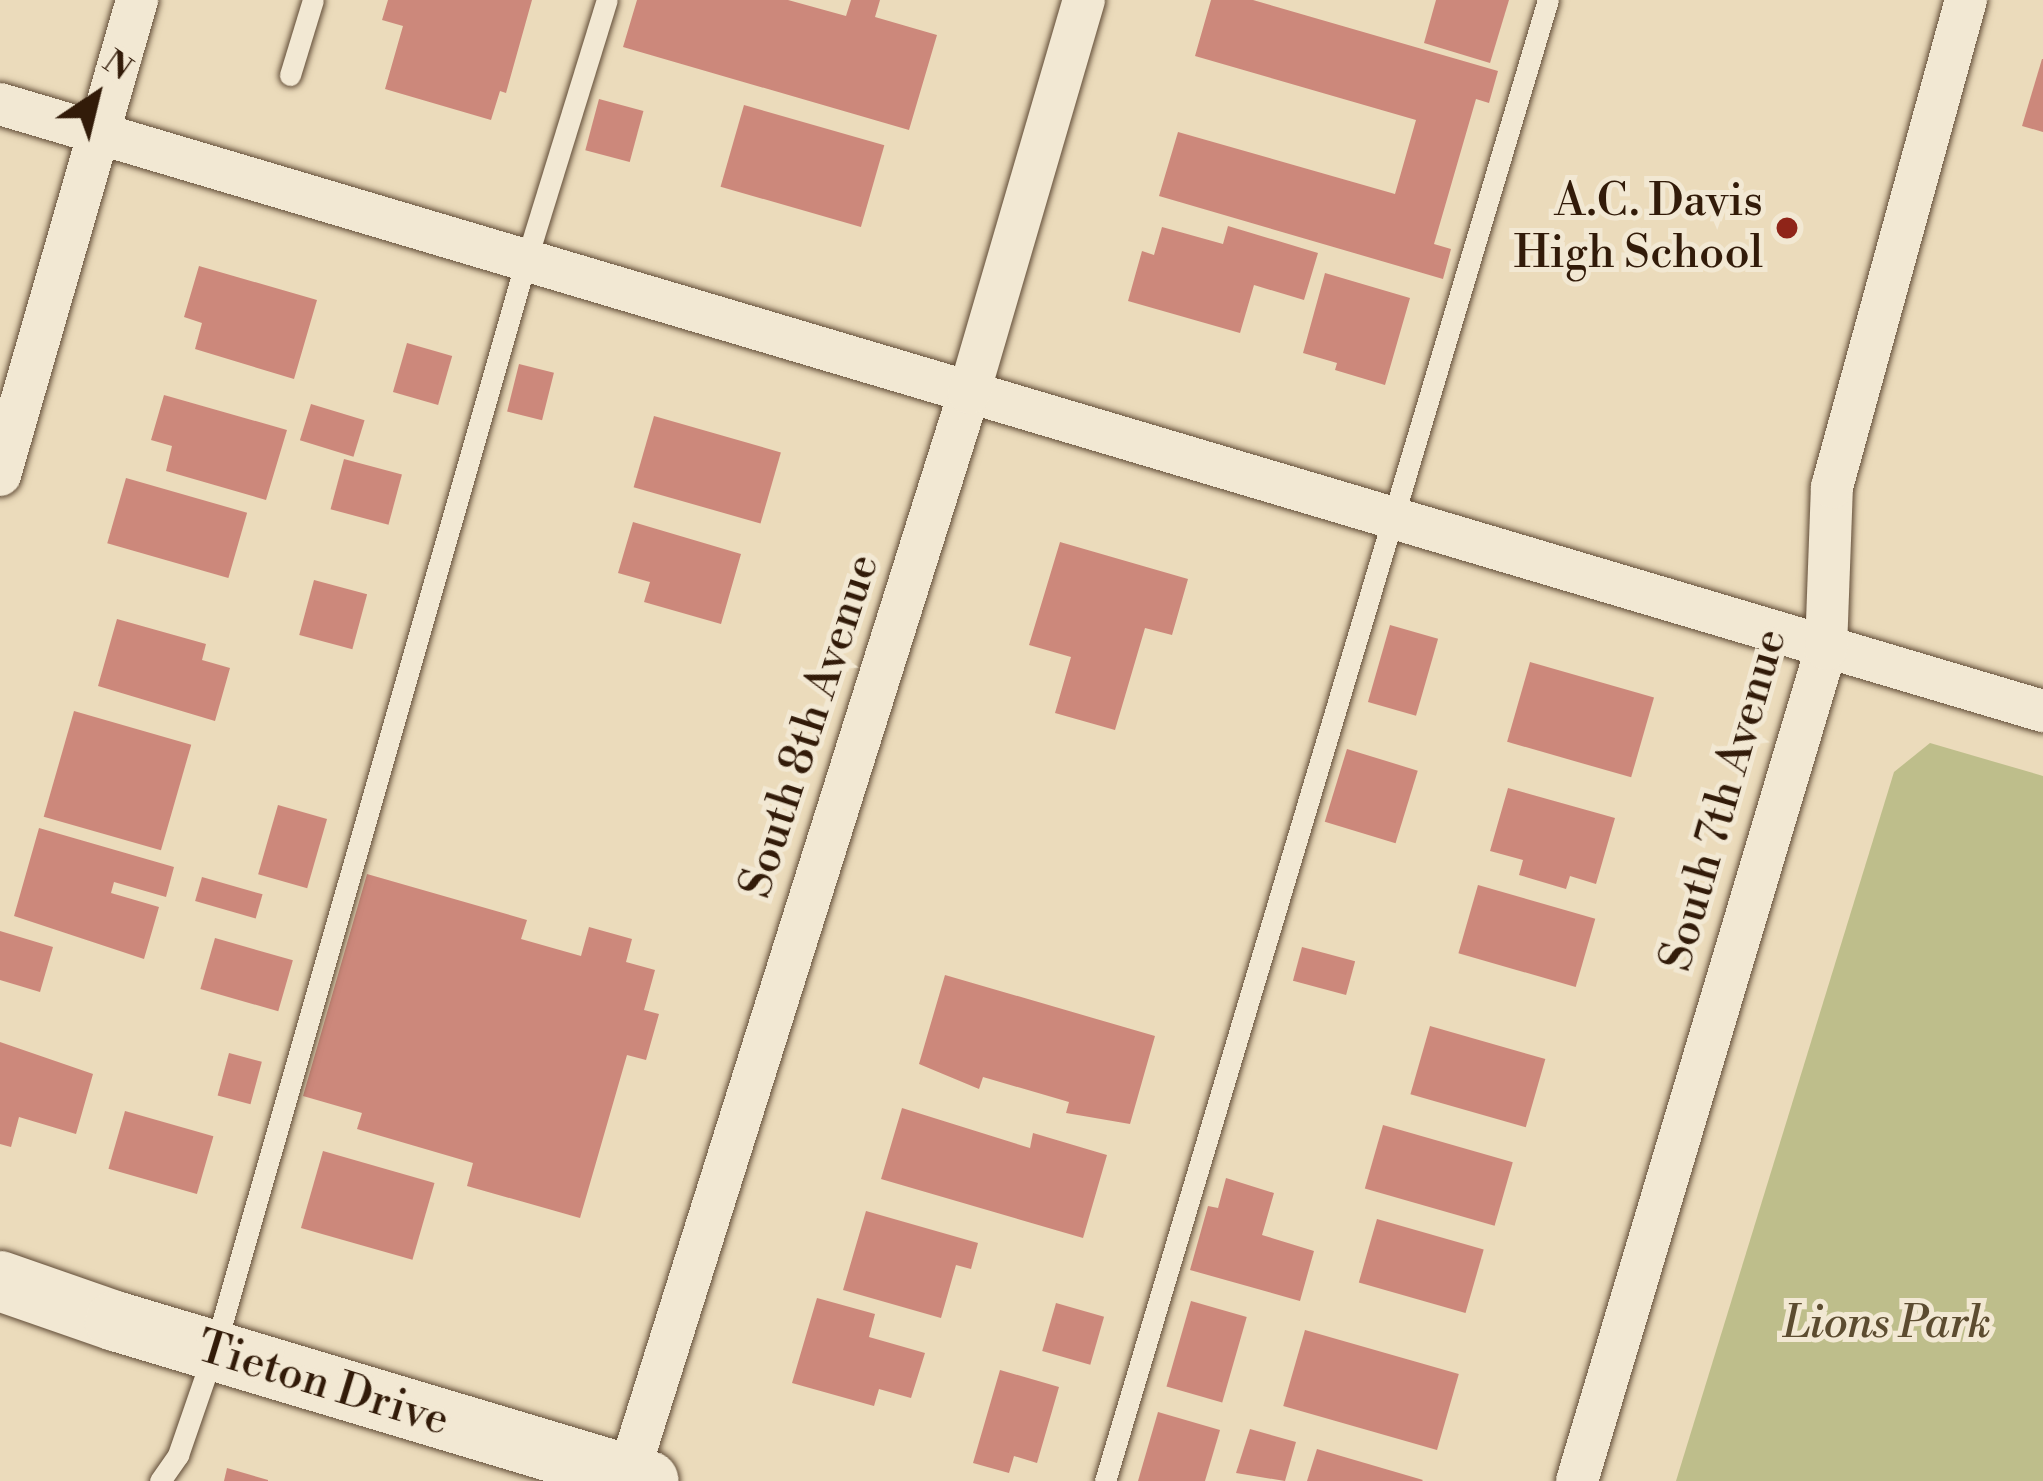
<!DOCTYPE html>
<style>
body{margin:0}
#map{position:relative;width:2043px;height:1481px;overflow:hidden;background:#ebdbbb;font-family:"Libre Bodoni",serif}
div>[style]{position:absolute}
.green>*{inset:0;background:#bebe8b}
.building>*{inset:0;background:#cc887b;transform-origin:0 0}
.roads{filter:drop-shadow(0 0 3px #604b36) drop-shadow(0 0 3px #604b36)}
.lane>*{height:21px;margin:-10.5px;padding:0 10.5px;transform-origin:10.5px;border-radius:10.5px;background:#f2e8d3}
.street>*{height:42px;margin:-21px;padding:0 21px;transform-origin:21px;border-radius:21px;background:#f2e8d3}
.secondary>*{height:60px;margin:-30px;padding:0 30px;transform-origin:30px;border-radius:30px;background:#f2e8d3}
.dots>*{width:33px;height:33px;translate:-50% -50%;box-sizing:border-box;border:6px solid #f2e8d3;border-radius:50%}
span{translate:-50% -50%;white-space:nowrap;text-align:center;line-height:1.15;-webkit-text-stroke:10px #f2e8d3;paint-order:stroke}
.poi-label{font-size:45px;color:#321b09}
.right{translate:-100% -50%;text-align:right}
.street-label{font-size:45px;color:#321b09}
.park-label{font-size:45px;color:#5c4c30;font-style:italic}
.north{position:absolute;left:36px;top:36px;width:120px;height:120px;-webkit-text-stroke:9px #f2e8d3;paint-order:stroke;rotate:35deg;font-size:33px;font-weight:700;line-height:48px;text-align:center;color:#321b09}
.north::after{content:'';display:block;margin:auto;width:42px;height:54px;background:#321b09;clip-path:polygon(50% 0,100% 100%,50% 72%,0 100%)}
</style>
<div id="map">
<div class="green">
<div style="clip-path:polygon(1930px 743px,2043px 776px,2043px 1481px,1676px 1481px,1894px 772px)"></div>
</div>
<div class="building">
<div style="clip-path:polygon(388px 0,532px 0,506px 93px,500px 91px,491px 120px,385px 89px,403px 26px,382px 20px)"></div>
<div style="clip-path:polygon(637px 0,788px 0,846px 16px,851px 0,880px 0,875px 17px,937px 35px,909px 130px,623px 47px)"></div>
<div style="clip-path:polygon(1211px 0,1253px 0,1498px 71px,1489px 103px,1476px 99px,1434px 244px,1451px 249px,1443px 279px,1159px 196px,1178px 132px,1395px 194px,1416px 120px,1195px 56px)"></div>
<div style="clip-path:polygon(1436px 0,1509px 0,1490px 63px,1424px 43px)"></div>
<div style="clip-path:polygon(2042px 59px,2043px 59px,2043px 132px,2022px 126px)"></div>
<div style="left:599px;top:99px;width:46px;height:53px;rotate:15deg"></div>
<div style="left:744px;top:105px;width:146px;height:85px;rotate:16deg"></div>
<div style="clip-path:polygon(1228px 226px,1318px 253px,1304px 300px,1254px 285px,1240px 333px,1128px 301px,1142px 251px,1154px 255px,1162px 227px,1223px 244px)"></div>
<div style="clip-path:polygon(199px 266px,317px 300px,294px 379px,195px 349px,202px 323px,184px 317px)"></div>
<div style="clip-path:polygon(1325px 273px,1410px 298px,1385px 385px,1335px 370px,1337px 363px,1303px 353px)"></div>
<div style="left:407px;top:343px;width:47px;height:51px;rotate:16deg"></div>
<div style="left:519px;top:364px;width:36px;height:49px;rotate:14deg"></div>
<div style="clip-path:polygon(164px 395px,287px 430px,266px 500px,166px 471px,172px 446px,151px 440px)"></div>
<div style="left:311px;top:404px;width:56px;height:38px;rotate:17deg"></div>
<div style="left:654px;top:416px;width:132px;height:74px;rotate:16deg"></div>
<div style="left:344px;top:459px;width:60px;height:52px;rotate:15deg"></div>
<div style="left:126px;top:478px;width:126px;height:68px;rotate:16deg"></div>
<div style="clip-path:polygon(633px 522px,741px 554px,721px 624px,644px 602px,650px 582px,618px 573px)"></div>
<div style="clip-path:polygon(1060px 542px,1188px 579px,1172px 635px,1145px 628px,1115px 730px,1055px 713px,1071px 657px,1029px 645px)"></div>
<div style="left:314px;top:580px;width:55px;height:57px;rotate:15deg"></div>
<div style="clip-path:polygon(117px 619px,206px 644px,202px 660px,230px 668px,215px 721px,98px 686px)"></div>
<div style="left:1390px;top:625px;width:50px;height:80px;rotate:16deg"></div>
<div style="left:1530px;top:662px;width:129px;height:83px;rotate:16deg"></div>
<div style="left:74px;top:711px;width:122px;height:110px;rotate:16deg"></div>
<div style="left:1347px;top:749px;width:74px;height:76px;rotate:17deg"></div>
<div style="clip-path:polygon(1508px 788px,1615px 818px,1596px 884px,1570px 876px,1566px 889px,1519px 875px,1523px 860px,1490px 851px)"></div>
<div style="left:278px;top:805px;width:51px;height:72px;rotate:16deg"></div>
<div style="clip-path:polygon(39px 828px,174px 867px,166px 897px,114px 882px,111px 893px,159px 907px,144px 959px,14px 916px)"></div>
<div style="clip-path:polygon(367px 874px,527px 920px,521px 939px,581px 956px,589px 927px,632px 939px,626px 962px,655px 970px,644px 1010px,659px 1014px,646px 1060px,627px 1055px,580px 1218px,467px 1186px,473px 1163px,357px 1129px,362px 1113px,303px 1096px)"></div>
<div style="left:202px;top:877px;width:63px;height:25px;rotate:16deg"></div>
<div style="left:1478px;top:885px;width:122px;height:71px;rotate:16deg"></div>
<div style="clip-path:polygon(0 931px,53px 947px,40px 992px,0 980px)"></div>
<div style="left:215px;top:938px;width:81px;height:53px;rotate:16deg"></div>
<div style="left:1302px;top:947px;width:55px;height:35px;rotate:15deg"></div>
<div style="clip-path:polygon(945px 975px,1155px 1036px,1130px 1124px,1066px 1113px,1069px 1102px,983px 1077px,979px 1089px,919px 1064px)"></div>
<div style="left:1430px;top:1026px;width:120px;height:71px;rotate:16deg"></div>
<div style="clip-path:polygon(0 1042px,93px 1074px,76px 1134px,19px 1117px,11px 1147px,0 1144px)"></div>
<div style="left:229px;top:1053px;width:34px;height:44px;rotate:15deg"></div>
<div style="clip-path:polygon(902px 1108px,1030px 1148px,1033px 1133px,1107px 1155px,1083px 1238px,881px 1179px)"></div>
<div style="left:125px;top:1111px;width:92px;height:60px;rotate:16deg"></div>
<div style="left:1383px;top:1125px;width:135px;height:66px;rotate:16deg"></div>
<div style="left:323px;top:1151px;width:116px;height:80px;rotate:16deg"></div>
<div style="clip-path:polygon(1226px 1178px,1274px 1193px,1262px 1235px,1314px 1251px,1300px 1301px,1190px 1270px,1208px 1206px,1218px 1208px)"></div>
<div style="clip-path:polygon(866px 1211px,978px 1243px,971px 1269px,956px 1265px,941px 1318px,843px 1290px)"></div>
<div style="left:1377px;top:1219px;width:111px;height:66px;rotate:16deg"></div>
<div style="clip-path:polygon(817px 1298px,875px 1314px,869px 1337px,925px 1353px,911px 1398px,879px 1389px,874px 1406px,792px 1383px)"></div>
<div style="left:1191px;top:1301px;width:58px;height:89px;rotate:16deg"></div>
<div style="left:1056px;top:1303px;width:50px;height:50px;rotate:16deg"></div>
<div style="left:1305px;top:1330px;width:160px;height:79px;rotate:16deg"></div>
<div style="clip-path:polygon(1000px 1370px,1059px 1387px,1037px 1463px,1014px 1456px,1009px 1473px,973px 1463px)"></div>
<div style="clip-path:polygon(1158px 1412px,1220px 1430px,1205px 1481px,1138px 1481px)"></div>
<div style="clip-path:polygon(1250px 1429px,1296px 1442px,1285px 1481px,1236px 1473px)"></div>
<div style="clip-path:polygon(1317px 1449px,1423px 1480px,1422px 1481px,1307px 1481px)"></div>
<div style="clip-path:polygon(227px 1468px,268px 1480px,268px 1481px,224px 1481px)"></div>
</div>
<div class="roads">
<div class="lane">
<div style="left:290px;top:75px;width:78px;rotate:-73deg"></div>
<div style="left:160px;top:1481px;width:32px;rotate:-55deg"></div>
<div style="left:178px;top:1455px;width:110px;rotate:-70.9deg"></div>
<div style="left:214px;top:1351px;width:1134px;rotate:-74.03deg"></div>
<div style="left:526px;top:261px;width:273px;rotate:-72.8deg"></div>
<div style="left:1105px;top:1481px;width:1546px;rotate:-73.35deg"></div>
</div>
<div class="street">
<div style="left:0;top:104px;width:2131px;rotate:16.55deg"></div>
<div style="left:0;top:475px;width:494px;rotate:-73.9deg"></div>
<div style="left:626px;top:1481px;width:1141px;rotate:-72.5deg"></div>
<div style="left:969px;top:393px;width:409px;rotate:-73.7deg"></div>
<div style="left:1577px;top:1481px;width:868px;rotate:-73.34deg"></div>
<div style="left:1826px;top:649px;width:162px;rotate:-87.9deg"></div>
<div style="left:1832px;top:487px;width:505px;rotate:-74.62deg"></div>
</div>
<div class="secondary">
<div style="left:0;top:1281px;width:122px;rotate:19.2deg"></div>
<div style="left:115px;top:1321px;width:557px;rotate:16.68deg"></div>
</div>
</div>
<div class="dots">
<div style="left:1787px;top:228px;background:#8f2418"></div>
</div>
<div class="poi-label">
<span class="right" style="left:1763px;top:228px">A.C. Davis<br>High School</span>
</div>
<div class="street-label">
<span style="left:810px;top:726px;rotate:-72deg">South 8th Avenue</span>
<span style="left:1724px;top:800px;rotate:-74deg">South 7th Avenue</span>
<span style="left:323px;top:1384px;rotate:17deg">Tieton Drive</span>
</div>
<div class="park-label">
<span style="left:1887px;top:1324px">Lions Park</span>
</div>
<div class="north">N</div>
</div>
